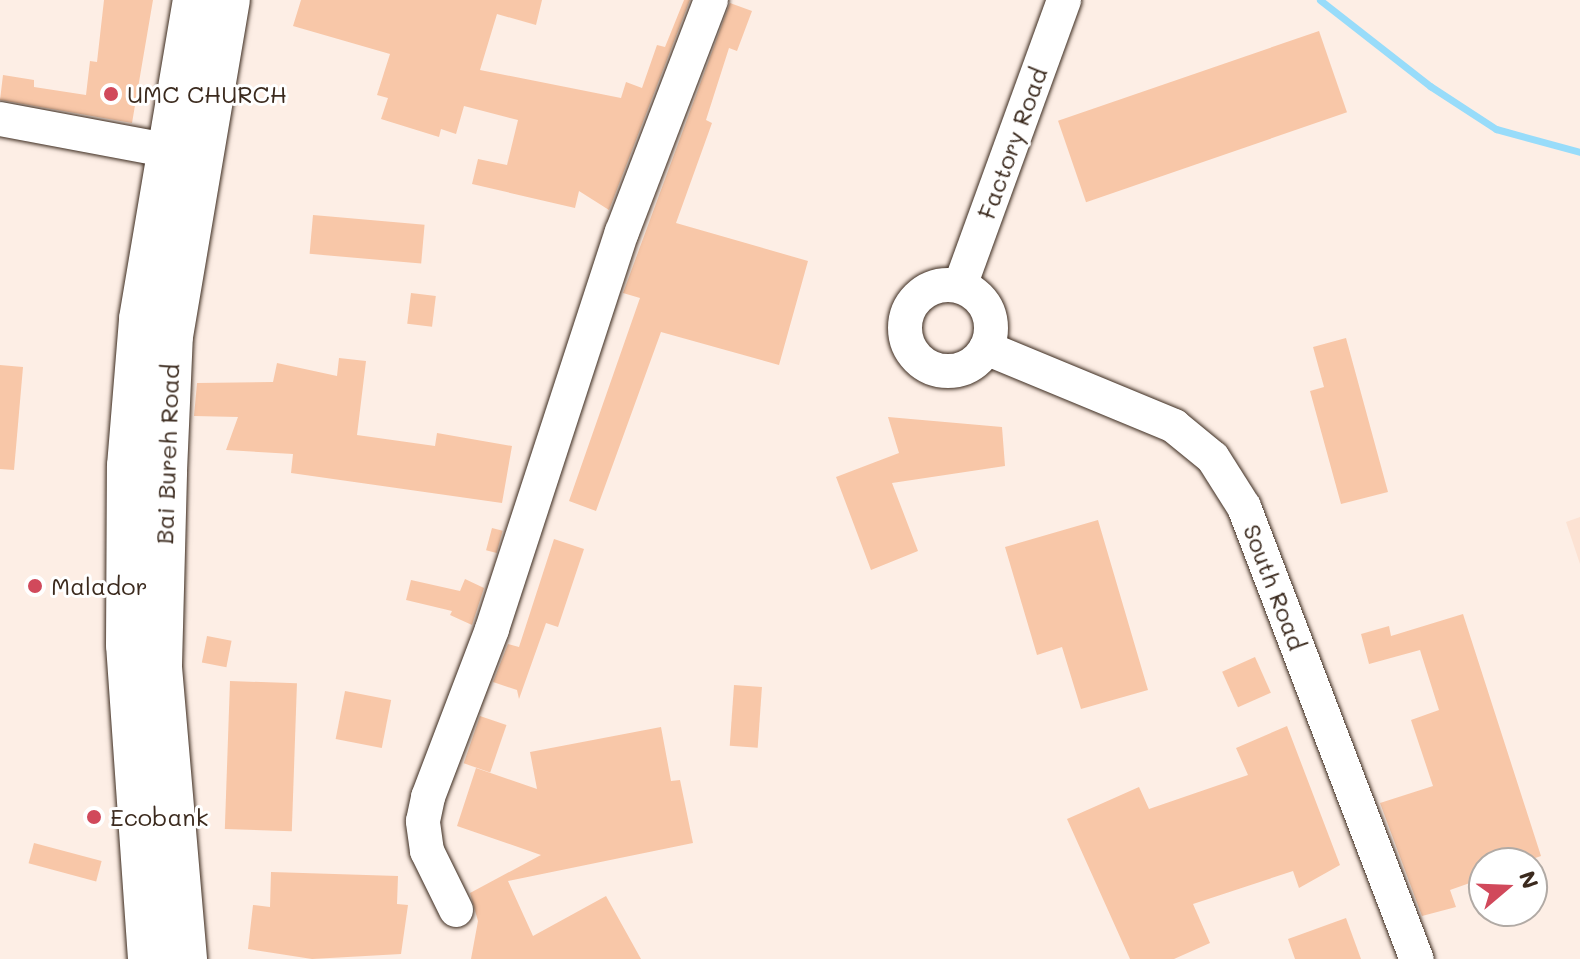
<!DOCTYPE html>
<style>
body{margin:0}
#map{position:relative;width:1580px;height:959px;overflow:hidden;background:#fdeee5;font-family:Mali,sans-serif}
div>[style]{position:absolute}
.built>*{inset:0;background:#fce2d3}
.stream>*{height:7px;margin:-3.5px;padding:0 3.5px;transform-origin:3.5px;border-radius:3.5px;background:#98dcfa}
.building>*{inset:0;background:#f8c7a8;transform-origin:0 0}
.roads{filter:drop-shadow(0 0 2px #3b2a1e) drop-shadow(0 0 2px #3b2a1e)}
.minor>*{height:34px;margin:-17px;padding:0 17px;transform-origin:17px;border-radius:17px;background:#fff}
.minor>.ring{margin:-17px;padding:0;box-sizing:content-box;background:none;border:34px solid #fff;border-radius:50%}
.highway>*{height:44px;margin:-22px;padding:0 22px;transform-origin:22px;border-radius:22px;background:#fff}
.dots>*{width:22px;height:22px;translate:-50% -50%;box-sizing:border-box;border:4px solid #fff;border-radius:50%}
span{translate:-50% -50%;white-space:nowrap;text-align:center;line-height:1.15;-webkit-text-stroke:6px #fff;paint-order:stroke}
.poi-label{font-size:24px;color:#3b2a1e}
.left{translate:0 -50%;text-align:left}
.street-label{font-size:24px;color:#3b2a1e}
.north{position:absolute;left:1468px;top:847px;width:80px;height:80px;box-sizing:border-box;background:#fff;border:2px solid #b1aaa5;border-radius:50%;rotate:71deg;font-size:22px;font-weight:700;line-height:32px;text-align:center;color:#3b2a1e}
.north::after{content:'';display:block;margin:auto;width:28px;height:36px;background:#d1495b;clip-path:polygon(50% 0,100% 100%,50% 72%,0 100%)}
</style>
<div id="map">
<div class="built">
<div style="clip-path:polygon(1580px 517px,1580px 564px,1566px 522px)"></div>
</div>
<div class="stream">
<div style="left:1320px;top:0;width:140px;rotate:38deg"></div>
<div style="left:1430px;top:86px;width:79px;rotate:33.1deg"></div>
<div style="left:1496px;top:129px;width:87px;rotate:15.3deg"></div>
</div>
<div class="building">
<div style="clip-path:polygon(104px 0,153px 0,132px 123px,0 100px,3px 75px,34px 80px,34px 87px,86px 95px,90px 61px,97px 62px)"></div>
<div style="clip-path:polygon(301px 0,542px 0,536px 25px,497px 14px,480px 70px,621px 98px,626px 82px,642px 88px,657px 45px,665px 47px,684px 0,690px 0,609px 210px,579px 191px,575px 208px,472px 184px,478px 159px,507px 165px,518px 120px,464px 106px,456px 134px,441px 129px,439px 137px,381px 119px,388px 98px,377px 95px,390px 54px,293px 26px)"></div>
<div style="clip-path:polygon(730px 3px,752px 11px,737px 51px,729px 48px,706px 120px,712px 123px,676px 223px,808px 261px,779px 365px,661px 332px,596px 511px,569px 501px,640px 298px,623px 293px)"></div>
<div style="left:1319px;top:31px;width:86px;height:276px;rotate:71deg"></div>
<div style="left:313px;top:215px;width:112px;height:39px;rotate:5deg"></div>
<div style="left:411px;top:293px;width:25px;height:31px;rotate:7deg"></div>
<div style="clip-path:polygon(1346px 338px,1388px 492px,1341px 504px,1310px 391px,1324px 387px,1313px 347px)"></div>
<div style="clip-path:polygon(339px 358px,366px 361px,357px 435px,435px 446px,437px 433px,512px 446px,502px 503px,291px 473px,293px 454px,226px 450px,238px 417px,194px 416px,197px 383px,273px 382px,277px 363px,337px 376px)"></div>
<div style="clip-path:polygon(0 365px,23px 367px,14px 470px,0 469px)"></div>
<div style="clip-path:polygon(888px 417px,1002px 427px,1005px 466px,892px 483px,918px 551px,871px 570px,836px 477px,899px 453px)"></div>
<div style="clip-path:polygon(1098px 520px,1148px 690px,1081px 709px,1062px 647px,1037px 655px,1005px 547px)"></div>
<div style="left:492px;top:528px;width:11px;height:23px;rotate:15deg"></div>
<div style="clip-path:polygon(554px 539px,584px 549px,558px 627px,546px 623px,519px 699px,517px 690px,493px 682px,508px 644px,519px 647px)"></div>
<div style="clip-path:polygon(465px 579px,484px 588px,472px 625px,450px 615px,452px 611px,406px 600px,411px 580px,460px 591px)"></div>
<div style="clip-path:polygon(1463px 614px,1541px 856px,1521px 863px,1484px 863px,1484px 878px,1450px 890px,1456px 907px,1422px 916px,1380px 803px,1433px 786px,1411px 720px,1439px 710px,1420px 650px,1369px 664px,1361px 634px,1389px 626px,1391px 636px)"></div>
<div style="left:207px;top:636px;width:25px;height:27px;rotate:11deg"></div>
<div style="left:1255px;top:657px;width:39px;height:36px;rotate:66deg"></div>
<div style="left:230px;top:681px;width:67px;height:148px;rotate:2deg"></div>
<div style="left:734px;top:685px;width:28px;height:61px;rotate:4deg"></div>
<div style="left:345px;top:691px;width:47px;height:49px;rotate:11deg"></div>
<div style="left:480px;top:716px;width:28px;height:50px;rotate:19deg"></div>
<div style="clip-path:polygon(1287px 726px,1340px 865px,1299px 888px,1293px 871px,1193px 904px,1210px 943px,1174px 959px,1130px 959px,1067px 819px,1139px 787px,1149px 809px,1248px 775px,1236px 748px)"></div>
<div style="clip-path:polygon(661px 727px,671px 781px,680px 780px,693px 843px,508px 881px,533px 936px,606px 896px,641px 959px,471px 959px,478px 921px,470px 893px,541px 855px,457px 826px,476px 768px,537px 789px,530px 752px)"></div>
<div style="left:34px;top:843px;width:70px;height:21px;rotate:15deg"></div>
<div style="clip-path:polygon(271px 872px,398px 876px,397px 904px,408px 905px,401px 954px,312px 959px,248px 949px,253px 905px,270px 907px)"></div>
<div style="clip-path:polygon(1346px 918px,1361px 959px,1295px 959px,1288px 939px)"></div>
</div>
<div class="roads">
<div class="minor">
<div style="left:0;top:119px;width:169px;rotate:10.6deg"></div>
<div class="ring" style="left:905px;top:285px;width:52px;height:52px"></div>
<div style="left:960px;top:286px;width:304px;rotate:-70deg"></div>
<div style="left:986px;top:348px;width:204px;rotate:22.5deg"></div>
<div style="left:1174px;top:426px;width:50px;rotate:39.4deg"></div>
<div style="left:1213px;top:458px;width:58px;rotate:57.7deg"></div>
<div style="left:1244px;top:507px;width:484px;rotate:69.1deg"></div>
<div style="left:456px;top:910px;width:66px;rotate:-116.2deg"></div>
<div style="left:427px;top:851px;width:30px;rotate:-98deg"></div>
<div style="left:423px;top:821px;width:25px;rotate:-78deg"></div>
<div style="left:428px;top:797px;width:180px;rotate:-69.1deg"></div>
<div style="left:492px;top:629px;width:418px;rotate:-71.9deg"></div>
<div style="left:622px;top:232px;width:248px;rotate:-69deg"></div>
</div>
<div class="highway">
<div style="left:150px;top:959px;width:315px;rotate:-94deg"></div>
<div style="left:128px;top:645px;width:179px;rotate:-89.7deg"></div>
<div style="left:129px;top:466px;width:147px;rotate:-85.3deg"></div>
<div style="left:141px;top:319px;width:324px;rotate:-80.4deg"></div>
<div style="left:185px;top:959px;width:295px;rotate:-94.9deg"></div>
<div style="left:160px;top:665px;width:194px;rotate:-88.5deg"></div>
<div style="left:165px;top:471px;width:135px;rotate:-87.5deg"></div>
<div style="left:171px;top:336px;width:341px;rotate:-80.4deg"></div>
</div>
</div>
<div class="dots">
<div style="left:111px;top:94px;background:#d1495b"></div>
<div style="left:35px;top:586px;background:#d1495b"></div>
<div style="left:94px;top:817px;background:#d1495b"></div>
</div>
<div class="poi-label">
<span class="left" style="left:127px;top:94px">UMC CHURCH</span>
<span class="left" style="left:51px;top:586px">Malador</span>
<span class="left" style="left:110px;top:817px">Ecobank</span>
</div>
<div class="street-label">
<span style="left:1012px;top:143px;rotate:-70deg">Factory Road</span>
<span style="left:167px;top:454px;rotate:-88deg">Bai Bureh Road</span>
<span style="left:1275px;top:587px;rotate:69deg">South Road</span>
</div>
<div class="north">N</div>
</div>
